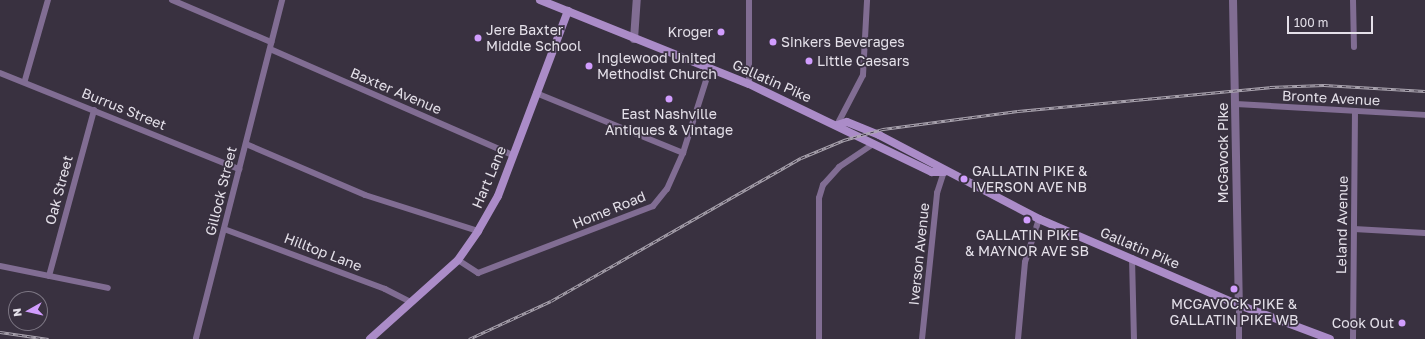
<!DOCTYPE html>
<style>
body{margin:0}
#map{position:relative;width:1425px;height:339px;overflow:hidden;background:#393140;font-family:"Golos Text",sans-serif}
div>[style]{position:absolute}
.minor>*{height:6px;margin:-3px;padding:0 3px;transform-origin:3px;border-radius:3px;background:#816d93}
.tertiary>*{height:8px;margin:-4px;padding:0 4px;transform-origin:4px;border-radius:4px;background:#816d93}
.secondary>*{height:8px;margin:-4px;padding:0 4px;transform-origin:4px;border-radius:4px;background:#ab8cc8}
.rail>*{height:3px;margin-top:-1.5px;transform-origin:0;background:repeating-linear-gradient(90deg,#393140 0 4.5px,#aca6b1 0 9px);box-sizing:border-box;border-block:1px solid #aca6b1}
.dots>*{width:11px;height:11px;translate:-50% -50%;box-sizing:border-box;border:2px solid #393140;border-radius:50%}
span{translate:-50% -50%;white-space:nowrap;text-align:center;line-height:1.15;-webkit-text-stroke:3.5px #393140;paint-order:stroke}
.poi-label{font-size:14px;color:#e4e0e9}
.left{translate:0 -50%;text-align:left}
.right{translate:-100% -50%;text-align:right}
.street-label{font-size:14px;color:#e4e0e9}
.north{position:absolute;left:8px;top:291px;width:40px;height:40px;box-sizing:border-box;background:#393140;border:1px solid #7d7784;border-radius:50%;rotate:262deg;font-size:11px;font-weight:700;line-height:16px;text-align:center;color:#e4e0e9}
.north::after{content:'';display:block;margin:auto;width:14px;height:18px;background:#d19dfe;clip-path:polygon(50% 0,100% 100%,50% 72%,0 100%)}
.scale{position:absolute;left:1287px;top:16px;width:86px;height:18px;box-sizing:border-box;border:2px solid #e4e0e9;border-top:0;padding-left:5px;font-size:12px;line-height:14px;white-space:nowrap;color:#e4e0e9;-webkit-text-stroke:3px #393140;paint-order:stroke}
</style>
<div id="map">
<div class="minor">
<div style="left:172px;top:0;width:108px;rotate:23deg"></div>
<div style="left:1353px;top:0;width:47px;rotate:88.8deg"></div>
<div style="left:270px;top:49px;width:265px;rotate:23.6deg"></div>
<div style="left:0;top:73px;width:258px;rotate:21.9deg"></div>
<div style="left:25px;top:80px;width:83px;rotate:-74deg"></div>
<div style="left:749px;top:84px;width:84px;rotate:-90deg"></div>
<div style="left:536px;top:93px;width:159px;rotate:22.2deg"></div>
<div style="left:1236px;top:104px;width:189px;rotate:3.3deg"></div>
<div style="left:837px;top:125px;width:56px;rotate:-62.5deg"></div>
<div style="left:863px;top:75px;width:75px;rotate:-86.9deg"></div>
<div style="left:246px;top:144px;width:129px;rotate:23.2deg"></div>
<div style="left:365px;top:195px;width:119px;rotate:17.7deg"></div>
<div style="left:224px;top:229px;width:172px;rotate:20.4deg"></div>
<div style="left:385px;top:289px;width:29px;rotate:27deg"></div>
<div style="left:1354px;top:229px;width:71px;rotate:3.2deg"></div>
<div style="left:1132px;top:258px;width:81px;rotate:88.6deg"></div>
<div style="left:458px;top:260px;width:24px;rotate:33deg"></div>
<div style="left:478px;top:273px;width:187px;rotate:-20.9deg"></div>
<div style="left:653px;top:206px;width:22px;rotate:-51deg"></div>
<div style="left:667px;top:189px;width:39px;rotate:-66deg"></div>
<div style="left:683px;top:153px;width:89px;rotate:-72.4deg"></div>
<div style="left:0;top:266px;width:110px;rotate:11.5deg"></div>
<div style="left:49px;top:276px;width:172px;rotate:-74.8deg"></div>
<div style="left:1239px;top:305px;width:34px;rotate:90deg"></div>
<div style="left:196px;top:338px;width:349px;rotate:-75.7deg"></div>
<div style="left:819px;top:339px;width:141px;rotate:-90deg"></div>
<div style="left:819px;top:198px;width:14px;rotate:-73deg"></div>
<div style="left:823px;top:185px;width:24px;rotate:-48deg"></div>
<div style="left:839px;top:167px;width:40px;rotate:-34deg"></div>
<div style="left:922px;top:339px;width:147px;rotate:-84.1deg"></div>
<div style="left:937px;top:193px;width:22px;rotate:-72deg"></div>
<div style="left:1018px;top:339px;width:77px;rotate:-84.8deg"></div>
<div style="left:1025px;top:262px;width:45px;rotate:-72deg"></div>
<div style="left:1353px;top:339px;width:228px;rotate:-89.5deg"></div>
</div>
<div class="tertiary">
<div style="left:1233px;top:0;width:305px;rotate:88.9deg"></div>
<div style="left:634px;top:39px;width:39px;rotate:-86deg"></div>
</div>
<div class="secondary">
<div style="left:540px;top:0;width:225px;rotate:21.9deg"></div>
<div style="left:749px;top:84px;width:203px;rotate:25.7deg"></div>
<div style="left:932px;top:172px;width:12px"></div>
<div style="left:837px;top:125px;width:10px;rotate:-17deg"></div>
<div style="left:847px;top:122px;width:35px;rotate:22deg"></div>
<div style="left:879px;top:135px;width:181px;rotate:27.7deg"></div>
<div style="left:1039px;top:219px;width:218px;rotate:23.3deg"></div>
<div style="left:1239px;top:305px;width:97px;rotate:20.5deg"></div>
<div style="left:370px;top:339px;width:118px;rotate:-41.9deg"></div>
<div style="left:458px;top:260px;width:35px;rotate:-55deg"></div>
<div style="left:478px;top:231px;width:40px;rotate:-60.3deg"></div>
<div style="left:498px;top:196px;width:198px;rotate:-69.3deg"></div>
</div>
<div class="rail">
<div style="left:0;top:332px;width:49px;rotate:8.3deg"></div>
<div style="left:469px;top:339px;width:90px;rotate:-24.9deg"></div>
<div style="left:551px;top:301px;width:288px;rotate:-29.8deg"></div>
<div style="left:801px;top:158px;width:47px;rotate:-22.7deg"></div>
<div style="left:844px;top:140px;width:41px;rotate:-15.8deg"></div>
<div style="left:883px;top:129px;width:136px;rotate:-7.6deg"></div>
<div style="left:1018px;top:111px;width:253px;rotate:-5.4deg"></div>
<div style="left:1270px;top:87px;width:54px;rotate:-2.1deg"></div>
<div style="left:1324px;top:85px;width:101px;rotate:3.4deg"></div>
</div>
<div class="dots">
<div style="left:721px;top:32px;background:#d19dfe"></div>
<div style="left:478px;top:38px;background:#d19dfe"></div>
<div style="left:773px;top:42px;background:#d19dfe"></div>
<div style="left:809px;top:61px;background:#d19dfe"></div>
<div style="left:589px;top:66px;background:#d19dfe"></div>
<div style="left:669px;top:99px;background:#d19dfe"></div>
<div style="left:964px;top:179px;background:#d19dfe"></div>
<div style="left:1027px;top:220px;background:#d19dfe"></div>
<div style="left:1234px;top:289px;background:#d19dfe"></div>
<div style="left:1402px;top:323px;background:#d19dfe"></div>
</div>
<div class="poi-label">
<span class="left" style="left:486px;top:38px">Jere Baxter<br>Middle School</span>
<span class="right" style="left:713px;top:32px">Kroger</span>
<span class="left" style="left:781px;top:42px">Sinkers Beverages</span>
<span class="left" style="left:597px;top:66px">Inglewood United<br>Methodist Church</span>
<span class="left" style="left:817px;top:61px">Little Caesars</span>
<span style="left:669px;top:122px">East Nashville<br>Antiques &amp; Vintage</span>
<span class="left" style="left:972px;top:179px">GALLATIN PIKE &amp;<br>IVERSON AVE NB</span>
<span style="left:1027px;top:243px">GALLATIN PIKE<br>&amp; MAYNOR AVE SB</span>
<span style="left:1234px;top:312px">MCGAVOCK PIKE &amp;<br>GALLATIN PIKE WB</span>
<span class="right" style="left:1394px;top:323px">Cook Out</span>
</div>
<div class="street-label">
<span style="left:772px;top:81px;rotate:24deg">Gallatin Pike</span>
<span style="left:396px;top:91px;rotate:23deg">Baxter Avenue</span>
<span style="left:1331px;top:98px;rotate:3deg">Bronte Avenue</span>
<span style="left:124px;top:109px;rotate:22deg">Burrus Street</span>
<span style="left:1223px;top:153px;rotate:-90deg">McGavock Pike</span>
<span style="left:489px;top:177px;rotate:-67deg">Hart Lane</span>
<span style="left:59px;top:190px;rotate:-75deg">Oak Street</span>
<span style="left:221px;top:191px;rotate:-76deg">Gillock Street</span>
<span style="left:609px;top:210px;rotate:-22deg">Home Road</span>
<span style="left:1342px;top:225px;rotate:-89deg">Leland Avenue</span>
<span style="left:1140px;top:248px;rotate:23deg">Gallatin Pike</span>
<span style="left:323px;top:252px;rotate:21deg">Hilltop Lane</span>
<span style="left:919px;top:254px;rotate:-84deg">Iverson Avenue</span>
</div>
<div class="north">N</div>
<div class="scale">100 m</div>
</div>
